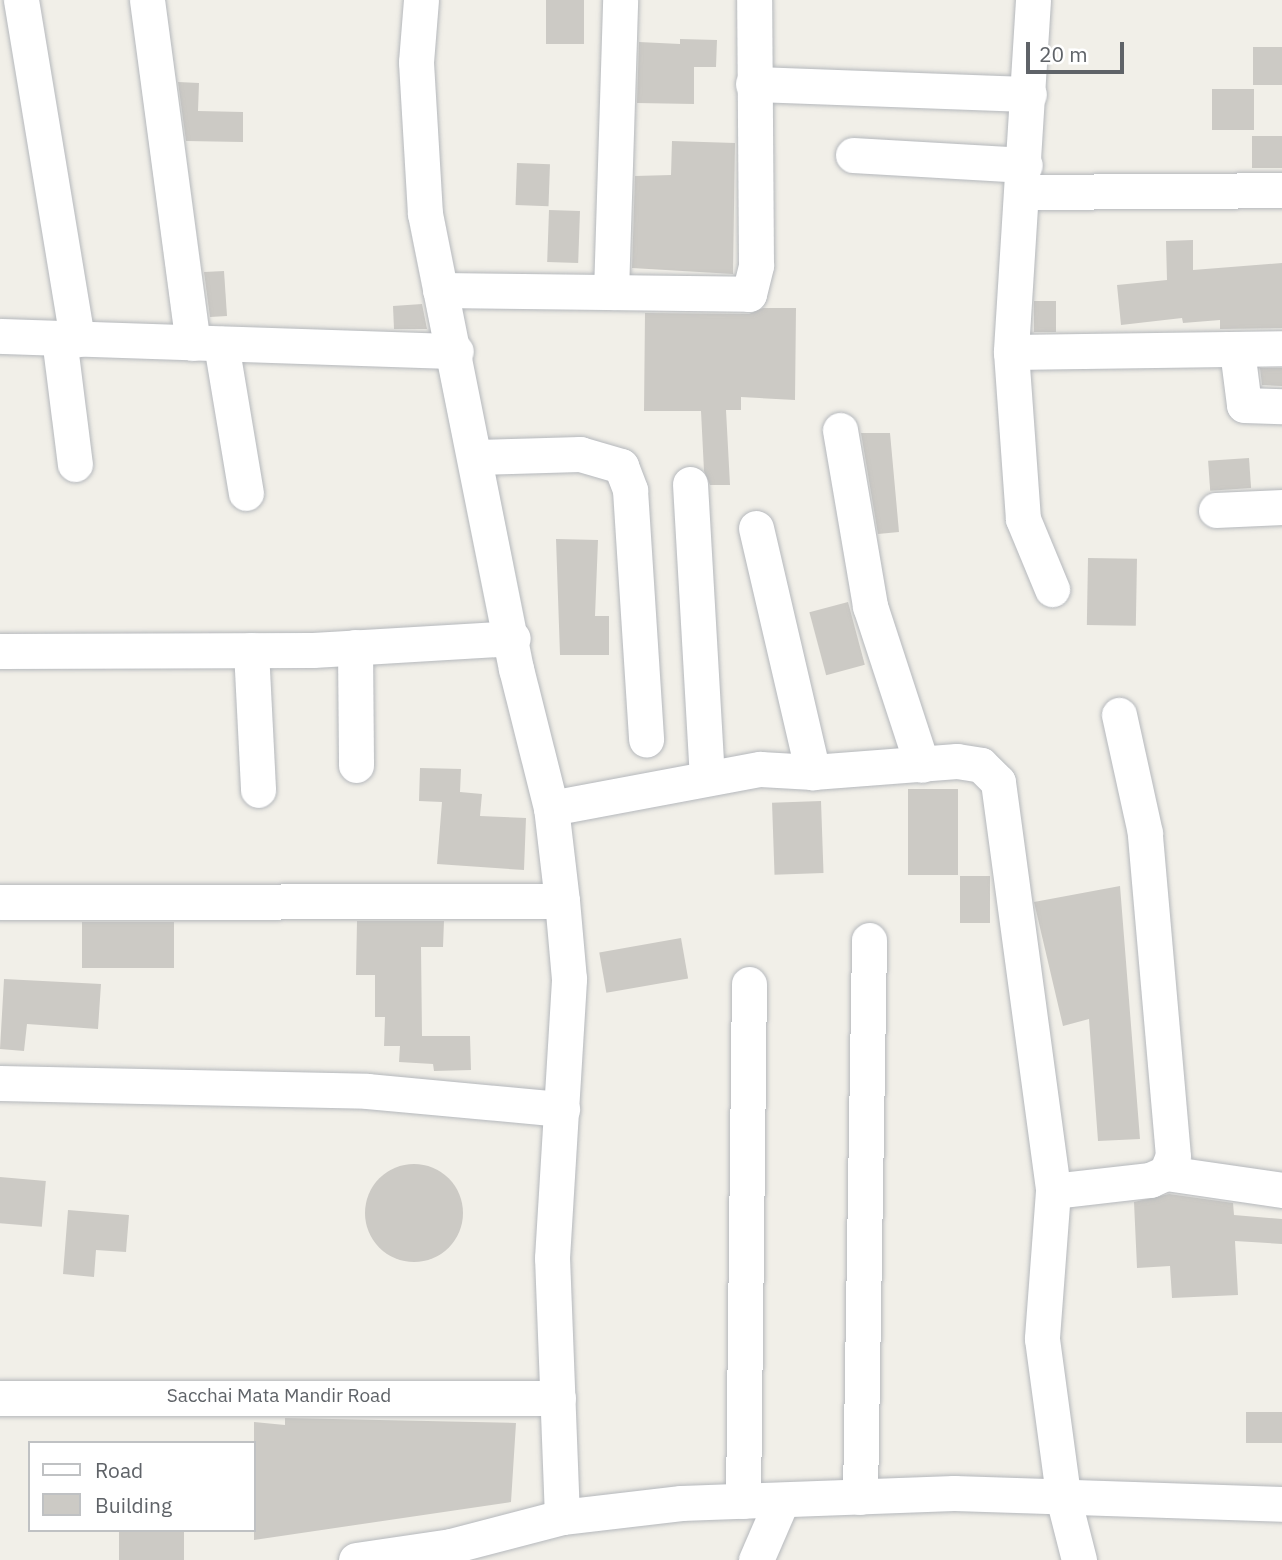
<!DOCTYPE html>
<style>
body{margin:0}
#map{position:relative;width:1282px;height:1560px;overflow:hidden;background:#f1efe8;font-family:"IBM Plex Sans",sans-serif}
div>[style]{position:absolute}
.building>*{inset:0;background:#cccac5;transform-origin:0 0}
.round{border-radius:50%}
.roads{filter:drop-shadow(0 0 2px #b5b8bc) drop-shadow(0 0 2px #b5b8bc)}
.street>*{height:35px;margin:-17.5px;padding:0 17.5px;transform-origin:17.5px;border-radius:17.5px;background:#fff}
span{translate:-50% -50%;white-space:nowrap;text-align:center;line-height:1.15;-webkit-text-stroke:7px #fff;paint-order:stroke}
.street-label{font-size:19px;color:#5f6368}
.legend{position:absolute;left:28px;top:1441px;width:228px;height:91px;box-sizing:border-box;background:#fff;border:2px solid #bfc1c3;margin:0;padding:9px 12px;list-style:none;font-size:21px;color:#5f6368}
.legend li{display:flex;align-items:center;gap:14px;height:35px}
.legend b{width:35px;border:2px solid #bfc1c3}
.scale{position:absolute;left:1026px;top:42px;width:98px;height:32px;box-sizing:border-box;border:4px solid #5f6368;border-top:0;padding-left:9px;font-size:21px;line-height:24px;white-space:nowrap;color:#5f6368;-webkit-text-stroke:5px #fff;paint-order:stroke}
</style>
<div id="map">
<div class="building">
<div style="left:546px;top:0;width:38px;height:44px"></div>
<div style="clip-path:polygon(680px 39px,717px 40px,716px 67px,694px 67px,694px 104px,637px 103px,639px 42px,680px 44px)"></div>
<div style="left:1282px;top:47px;width:38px;height:29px;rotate:90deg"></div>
<div style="clip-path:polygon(178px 82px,199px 83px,198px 111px,243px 112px,243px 142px,186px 141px)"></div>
<div style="left:1212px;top:89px;width:42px;height:41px"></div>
<div style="left:1252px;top:136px;width:30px;height:32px"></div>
<div style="clip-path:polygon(672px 141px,735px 143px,733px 274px,632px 268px,635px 176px,671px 175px)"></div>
<div style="left:517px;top:163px;width:33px;height:42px;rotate:2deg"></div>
<div style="left:549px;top:210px;width:31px;height:52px;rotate:2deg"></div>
<div style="clip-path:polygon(1193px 240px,1193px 270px,1282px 263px,1282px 328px,1220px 329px,1220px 320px,1183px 323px,1182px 318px,1121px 325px,1117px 285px,1167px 280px,1166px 241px)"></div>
<div style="clip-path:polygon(224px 271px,227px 316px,210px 317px,204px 272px)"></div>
<div style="left:1034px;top:301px;width:22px;height:31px"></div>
<div style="clip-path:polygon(422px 304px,427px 329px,394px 329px,393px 306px)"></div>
<div style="clip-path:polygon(763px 308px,796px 308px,795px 400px,741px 397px,741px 410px,726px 410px,730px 485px,710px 485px,704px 471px,701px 411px,644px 411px,645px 313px,749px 314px)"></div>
<div style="clip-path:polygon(1260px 368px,1282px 368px,1282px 386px,1262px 385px)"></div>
<div style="clip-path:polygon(861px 433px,890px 433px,899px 532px,878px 534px)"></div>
<div style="left:1249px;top:458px;width:30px;height:41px;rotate:86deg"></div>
<div style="clip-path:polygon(556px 539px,598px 540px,595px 616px,609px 616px,609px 655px,560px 655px)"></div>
<div style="left:1088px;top:558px;width:49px;height:67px;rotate:1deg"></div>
<div style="left:848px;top:602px;width:65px;height:40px;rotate:75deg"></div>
<div style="clip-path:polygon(420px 768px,461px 769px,460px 792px,482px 794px,480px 816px,526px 818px,524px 870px,437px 864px,442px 802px,419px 801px)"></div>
<div style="left:908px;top:789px;width:50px;height:86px"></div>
<div style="left:821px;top:801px;width:72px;height:49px;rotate:88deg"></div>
<div style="left:960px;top:876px;width:30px;height:47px"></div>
<div style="clip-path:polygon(1120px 886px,1140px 1139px,1098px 1141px,1089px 1019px,1063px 1026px,1034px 902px)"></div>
<div style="clip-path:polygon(357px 921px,444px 921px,443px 947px,421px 947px,422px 1036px,470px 1036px,471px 1070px,434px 1071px,433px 1064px,399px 1062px,400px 1046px,384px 1046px,385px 1017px,375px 1017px,375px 975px,356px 975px)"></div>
<div style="left:82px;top:922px;width:92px;height:46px"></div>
<div style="left:681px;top:938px;width:41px;height:83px;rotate:80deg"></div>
<div style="clip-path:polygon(4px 979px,101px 984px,98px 1029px,27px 1024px,24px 1051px,0 1049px)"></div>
<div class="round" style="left:365px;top:1164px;width:98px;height:98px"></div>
<div style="left:0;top:1177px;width:46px;height:46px;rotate:5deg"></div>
<div style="clip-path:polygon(1169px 1194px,1233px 1203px,1234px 1215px,1282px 1219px,1282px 1244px,1235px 1241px,1238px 1295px,1172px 1298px,1170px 1266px,1137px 1268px,1134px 1202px)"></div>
<div style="clip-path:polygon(68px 1210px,129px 1215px,126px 1252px,96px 1250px,94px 1277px,63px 1274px)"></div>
<div style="left:1282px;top:1412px;width:31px;height:36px;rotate:90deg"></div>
<div style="clip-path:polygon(285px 1418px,516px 1423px,511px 1502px,254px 1540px,254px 1422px,285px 1425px)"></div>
<div style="left:119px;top:1530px;width:65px;height:30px"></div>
</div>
<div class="roads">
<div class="street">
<div style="left:21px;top:0;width:344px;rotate:80.6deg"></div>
<div style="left:147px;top:0;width:346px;rotate:82.4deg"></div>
<div style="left:1033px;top:0;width:353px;rotate:93.6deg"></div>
<div style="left:1011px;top:352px;width:167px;rotate:85.9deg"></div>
<div style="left:1023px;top:519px;width:76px;rotate:67.5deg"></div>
<div style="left:753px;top:84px;width:276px;rotate:2.1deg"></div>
<div style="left:853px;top:155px;width:172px;rotate:3.3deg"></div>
<div style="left:1023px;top:192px;width:259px;rotate:-0.4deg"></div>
<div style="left:440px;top:290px;width:309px;rotate:0.7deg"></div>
<div style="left:749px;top:294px;width:30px;rotate:-76deg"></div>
<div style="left:756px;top:265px;width:265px;rotate:-90.4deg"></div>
<div style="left:611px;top:292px;width:292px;rotate:-88.2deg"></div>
<div style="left:0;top:336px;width:456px;rotate:1.9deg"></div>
<div style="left:59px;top:338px;width:127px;rotate:82.8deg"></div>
<div style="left:221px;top:344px;width:151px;rotate:80.5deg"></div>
<div style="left:1237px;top:350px;width:55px;rotate:82.7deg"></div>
<div style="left:1244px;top:405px;width:38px;rotate:2deg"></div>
<div style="left:1011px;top:352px;width:271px;rotate:-0.8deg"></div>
<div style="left:840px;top:430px;width:179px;rotate:80.3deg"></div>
<div style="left:870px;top:606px;width:167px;rotate:71.9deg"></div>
<div style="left:477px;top:457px;width:103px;rotate:-1.7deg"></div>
<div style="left:580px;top:454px;width:43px;rotate:16.3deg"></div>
<div style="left:621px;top:466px;width:26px;rotate:69deg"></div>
<div style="left:630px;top:490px;width:250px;rotate:86.3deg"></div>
<div style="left:690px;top:484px;width:293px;rotate:86.7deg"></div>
<div style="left:1216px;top:510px;width:66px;rotate:-2.6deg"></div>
<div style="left:756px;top:528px;width:251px;rotate:76.9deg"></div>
<div style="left:355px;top:647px;width:118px;rotate:89.5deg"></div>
<div style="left:251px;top:650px;width:140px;rotate:87.1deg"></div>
<div style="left:0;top:651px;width:313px;rotate:-0.2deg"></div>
<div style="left:313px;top:650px;width:200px;rotate:-3.4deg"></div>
<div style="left:551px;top:808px;width:213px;rotate:-10.6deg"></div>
<div style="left:760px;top:769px;width:53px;rotate:3.2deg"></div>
<div style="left:813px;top:772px;width:144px;rotate:-4.4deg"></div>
<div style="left:957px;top:761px;width:24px;rotate:9deg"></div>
<div style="left:981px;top:765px;width:24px;rotate:45deg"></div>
<div style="left:998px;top:782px;width:413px;rotate:82.3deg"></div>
<div style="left:1053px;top:1191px;width:148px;rotate:94.3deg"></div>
<div style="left:1042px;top:1339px;width:163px;rotate:82.3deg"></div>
<div style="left:1064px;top:1501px;width:61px;rotate:75.7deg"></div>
<div style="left:0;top:902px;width:562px;rotate:-0.1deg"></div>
<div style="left:0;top:1083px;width:367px;rotate:1.2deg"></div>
<div style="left:367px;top:1091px;width:196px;rotate:5.3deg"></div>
<div style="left:1166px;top:1173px;width:117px;rotate:8.3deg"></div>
<div style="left:1053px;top:1191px;width:98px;rotate:-6.5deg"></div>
<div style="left:1150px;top:1180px;width:17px;rotate:-24deg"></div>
<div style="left:1166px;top:1173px;width:18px;rotate:-68deg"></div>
<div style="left:1173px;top:1156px;width:324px;rotate:-95deg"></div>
<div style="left:1145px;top:833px;width:121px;rotate:-102.4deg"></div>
<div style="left:0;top:1398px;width:558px"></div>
<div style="left:860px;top:1497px;width:557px;rotate:-89.07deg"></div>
<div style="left:743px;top:1501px;width:517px;rotate:-89.34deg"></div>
<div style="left:562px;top:1517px;width:120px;rotate:-6.7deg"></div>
<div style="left:681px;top:1503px;width:273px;rotate:-2.1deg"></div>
<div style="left:954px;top:1493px;width:328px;rotate:1.9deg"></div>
<div style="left:356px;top:1560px;width:96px;rotate:-8.4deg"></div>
<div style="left:451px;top:1546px;width:115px;rotate:-14.6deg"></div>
<div style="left:562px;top:1517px;width:259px;rotate:-92.2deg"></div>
<div style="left:552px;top:1258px;width:280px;rotate:-86.5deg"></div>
<div style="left:569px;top:979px;width:78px;rotate:-95.1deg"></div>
<div style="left:562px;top:901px;width:94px;rotate:-96.7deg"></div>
<div style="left:551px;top:808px;width:143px;rotate:-104.1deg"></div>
<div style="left:516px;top:669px;width:464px;rotate:-101.3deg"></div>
<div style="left:425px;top:214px;width:152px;rotate:-93.4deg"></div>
<div style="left:416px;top:62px;width:62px;rotate:-85.4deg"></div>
<div style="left:756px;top:1560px;width:65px;rotate:-66.6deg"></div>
</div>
</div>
<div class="street-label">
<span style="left:279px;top:1396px">Sacchai Mata Mandir Road</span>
</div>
<ul class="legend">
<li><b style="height:9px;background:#fff"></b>Road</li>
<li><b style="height:19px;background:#cccac5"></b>Building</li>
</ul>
<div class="scale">20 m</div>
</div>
